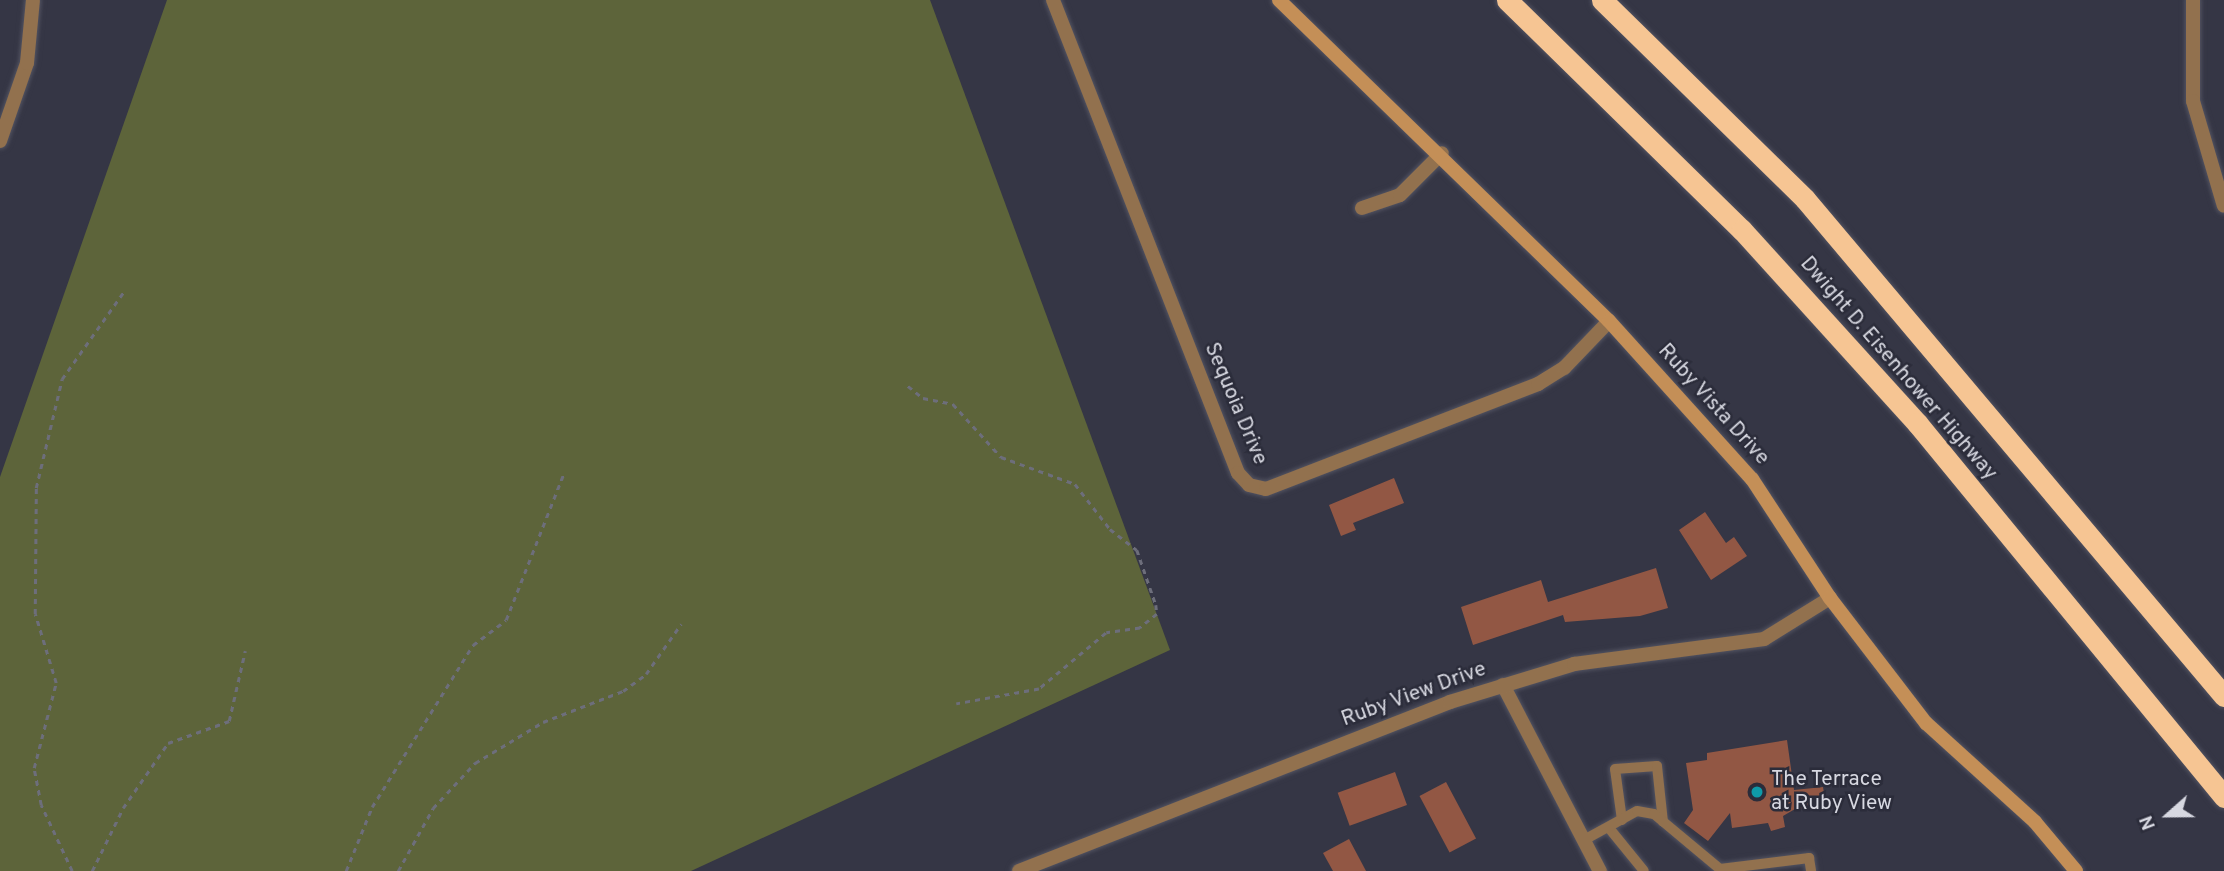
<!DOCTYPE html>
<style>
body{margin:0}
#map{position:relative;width:2224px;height:871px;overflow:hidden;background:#353645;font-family:Overpass,sans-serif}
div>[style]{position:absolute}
.green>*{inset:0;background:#5d643a}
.building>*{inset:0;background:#925744;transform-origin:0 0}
.path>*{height:2.5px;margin-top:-1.25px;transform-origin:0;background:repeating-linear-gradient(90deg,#6d6e7b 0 5px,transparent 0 10px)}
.roads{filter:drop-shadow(0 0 2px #525361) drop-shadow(0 0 2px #525361)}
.lane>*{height:10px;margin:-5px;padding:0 5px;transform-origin:5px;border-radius:5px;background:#92714e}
.street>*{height:14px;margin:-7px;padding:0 7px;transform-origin:7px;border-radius:7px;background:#92714e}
.secondary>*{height:14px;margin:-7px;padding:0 7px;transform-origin:7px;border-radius:7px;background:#c48f57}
.highway>*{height:21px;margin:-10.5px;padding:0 10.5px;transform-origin:10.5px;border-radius:10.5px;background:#f6c593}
.dots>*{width:19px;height:19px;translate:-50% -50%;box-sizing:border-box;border:4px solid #2b2c3a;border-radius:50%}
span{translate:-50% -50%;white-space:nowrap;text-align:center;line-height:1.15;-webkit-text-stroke:5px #2b2c3a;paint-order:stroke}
.street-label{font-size:21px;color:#d7d8e1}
.poi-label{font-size:21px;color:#d7d8e1}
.left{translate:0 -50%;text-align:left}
.north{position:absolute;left:2133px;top:780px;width:70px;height:70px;-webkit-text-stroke:5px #2b2c3a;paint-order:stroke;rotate:249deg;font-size:19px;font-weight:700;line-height:28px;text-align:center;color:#d7d8e1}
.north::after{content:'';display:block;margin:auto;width:24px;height:32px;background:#d7d8e1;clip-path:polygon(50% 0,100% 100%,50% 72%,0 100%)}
</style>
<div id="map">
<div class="green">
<div style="clip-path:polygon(167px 0,930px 0,1170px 650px,691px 871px,0 871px,0 477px)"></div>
</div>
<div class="building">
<div style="clip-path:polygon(1394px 478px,1404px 503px,1353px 523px,1356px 530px,1341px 536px,1329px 505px)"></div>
<div style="clip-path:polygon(1705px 512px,1726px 543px,1734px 537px,1747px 556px,1711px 580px,1679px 530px)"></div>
<div style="clip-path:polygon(1656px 568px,1668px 608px,1640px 616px,1565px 622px,1563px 615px,1473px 645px,1461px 607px,1541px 580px,1548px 602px)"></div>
<div style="clip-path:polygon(1787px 740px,1794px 790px,1823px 787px,1826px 805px,1795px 809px,1783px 816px,1785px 827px,1771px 831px,1768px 823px,1732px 828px,1730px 813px,1708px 841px,1684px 823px,1693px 810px,1686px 763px,1707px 760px,1707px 753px)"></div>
<div style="left:1395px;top:772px;width:35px;height:61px;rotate:70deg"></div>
<div style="left:1446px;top:782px;width:64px;height:30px;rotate:62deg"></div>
<div style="clip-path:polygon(1349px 839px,1366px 871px,1333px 871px,1323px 853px)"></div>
</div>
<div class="path">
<div style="left:908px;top:386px;width:19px;rotate:39deg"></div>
<div style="left:923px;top:398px;width:31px;rotate:11deg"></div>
<div style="left:953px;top:404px;width:72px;rotate:47.8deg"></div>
<div style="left:1001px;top:457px;width:79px;rotate:20deg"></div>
<div style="left:1075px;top:484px;width:57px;rotate:52.1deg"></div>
<div style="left:1110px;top:529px;width:34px;rotate:38deg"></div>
<div style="left:1137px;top:550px;width:58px;rotate:70.9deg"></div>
<div style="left:1156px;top:605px;width:9px;rotate:84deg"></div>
<div style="left:1157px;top:614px;width:22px;rotate:141deg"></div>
<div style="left:1140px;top:628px;width:34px;rotate:172deg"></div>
<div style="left:1106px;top:633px;width:87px;rotate:140.1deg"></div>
<div style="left:1039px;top:689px;width:84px;rotate:169.8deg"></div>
<div style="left:72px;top:871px;width:73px;rotate:-115.2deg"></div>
<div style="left:41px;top:805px;width:38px;rotate:-101deg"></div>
<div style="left:34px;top:768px;width:88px;rotate:-75.5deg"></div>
<div style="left:56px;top:683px;width:72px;rotate:-106.9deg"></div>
<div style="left:35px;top:614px;width:126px;rotate:-89.5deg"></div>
<div style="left:36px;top:488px;width:112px;rotate:-76.6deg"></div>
<div style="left:62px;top:379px;width:109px;rotate:-54.7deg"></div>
<div style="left:92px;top:871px;width:70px;rotate:-63.8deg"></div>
<div style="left:123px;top:808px;width:79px;rotate:-55.3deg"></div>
<div style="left:168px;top:743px;width:65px;rotate:-19.8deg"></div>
<div style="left:229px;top:721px;width:72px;rotate:-77.1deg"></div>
<div style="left:346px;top:871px;width:69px;rotate:-67.9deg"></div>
<div style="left:372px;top:807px;width:191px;rotate:-58.1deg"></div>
<div style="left:473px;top:645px;width:41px;rotate:-37.1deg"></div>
<div style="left:506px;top:620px;width:158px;rotate:-68.5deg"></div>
<div style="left:398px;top:871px;width:72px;rotate:-60.9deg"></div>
<div style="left:433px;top:808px;width:62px;rotate:-47deg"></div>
<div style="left:475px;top:763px;width:79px;rotate:-31.1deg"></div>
<div style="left:543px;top:722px;width:86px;rotate:-21.2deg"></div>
<div style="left:623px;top:691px;width:29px;rotate:-36deg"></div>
<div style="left:646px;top:674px;width:61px;rotate:-55deg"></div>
</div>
<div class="roads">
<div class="lane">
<div style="left:1622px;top:820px;width:51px;rotate:-97.8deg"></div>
<div style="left:1615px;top:769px;width:42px;rotate:-4.1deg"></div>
<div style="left:1657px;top:766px;width:56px;rotate:83.9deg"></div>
<div style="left:1609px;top:828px;width:55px;rotate:50.9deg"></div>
<div style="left:1584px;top:840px;width:60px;rotate:-28.7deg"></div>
<div style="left:1637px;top:811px;width:17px;rotate:10deg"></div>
<div style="left:1654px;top:814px;width:86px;rotate:39.8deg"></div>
<div style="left:1720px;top:869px;width:90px;rotate:-7deg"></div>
<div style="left:1809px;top:858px;width:13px;rotate:81deg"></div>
</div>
<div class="street">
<div style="left:1053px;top:0;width:508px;rotate:68.64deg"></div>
<div style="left:1238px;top:473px;width:16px;rotate:47deg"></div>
<div style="left:1249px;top:485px;width:17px;rotate:13deg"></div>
<div style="left:1266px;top:489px;width:292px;rotate:-21.1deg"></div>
<div style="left:1538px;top:384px;width:31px;rotate:-32deg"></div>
<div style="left:1564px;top:368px;width:65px;rotate:-46.2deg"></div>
<div style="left:2193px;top:0;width:101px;rotate:90deg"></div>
<div style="left:2193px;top:101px;width:109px;rotate:73.6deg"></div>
<div style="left:0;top:141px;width:83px;rotate:-70.9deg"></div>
<div style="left:27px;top:63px;width:63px;rotate:-84.6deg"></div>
<div style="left:1362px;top:208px;width:40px;rotate:-18.9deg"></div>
<div style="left:1400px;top:195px;width:59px;rotate:-45deg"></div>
<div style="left:1503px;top:685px;width:210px;rotate:62.5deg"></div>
<div style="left:1019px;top:871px;width:463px;rotate:-21.4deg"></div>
<div style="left:1450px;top:702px;width:130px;rotate:-17deg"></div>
<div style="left:1574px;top:664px;width:192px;rotate:-7.5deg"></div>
<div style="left:1764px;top:639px;width:78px;rotate:-31.8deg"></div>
</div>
<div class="secondary">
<div style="left:1279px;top:0;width:460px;rotate:44.2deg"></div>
<div style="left:1609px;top:321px;width:213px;rotate:47.9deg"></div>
<div style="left:1752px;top:479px;width:142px;rotate:56.8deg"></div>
<div style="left:1830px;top:598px;width:158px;rotate:52.5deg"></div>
<div style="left:1926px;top:723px;width:147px;rotate:42.2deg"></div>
<div style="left:2035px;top:822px;width:64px;rotate:50.1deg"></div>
</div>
<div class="highway">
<div style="left:1507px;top:0;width:329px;rotate:44.4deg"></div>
<div style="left:1742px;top:230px;width:261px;rotate:47.8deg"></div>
<div style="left:1917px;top:423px;width:484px;rotate:50.6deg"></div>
<div style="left:1602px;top:0;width:284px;rotate:44.4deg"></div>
<div style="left:1805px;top:199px;width:650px;rotate:49.87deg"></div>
</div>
</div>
<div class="dots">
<div style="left:1757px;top:792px;background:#0f9aa8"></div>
</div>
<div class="street-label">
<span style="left:1898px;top:369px;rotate:49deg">Dwight D. Eisenhower Highway</span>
<span style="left:1235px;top:404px;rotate:67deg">Sequoia Drive</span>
<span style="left:1713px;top:405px;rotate:48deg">Ruby Vista Drive</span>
<span style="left:1414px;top:695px;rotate:-20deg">Ruby View Drive</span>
</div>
<div class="poi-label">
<span class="left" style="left:1771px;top:792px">The Terrace<br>at Ruby View</span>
</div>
<div class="north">N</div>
</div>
